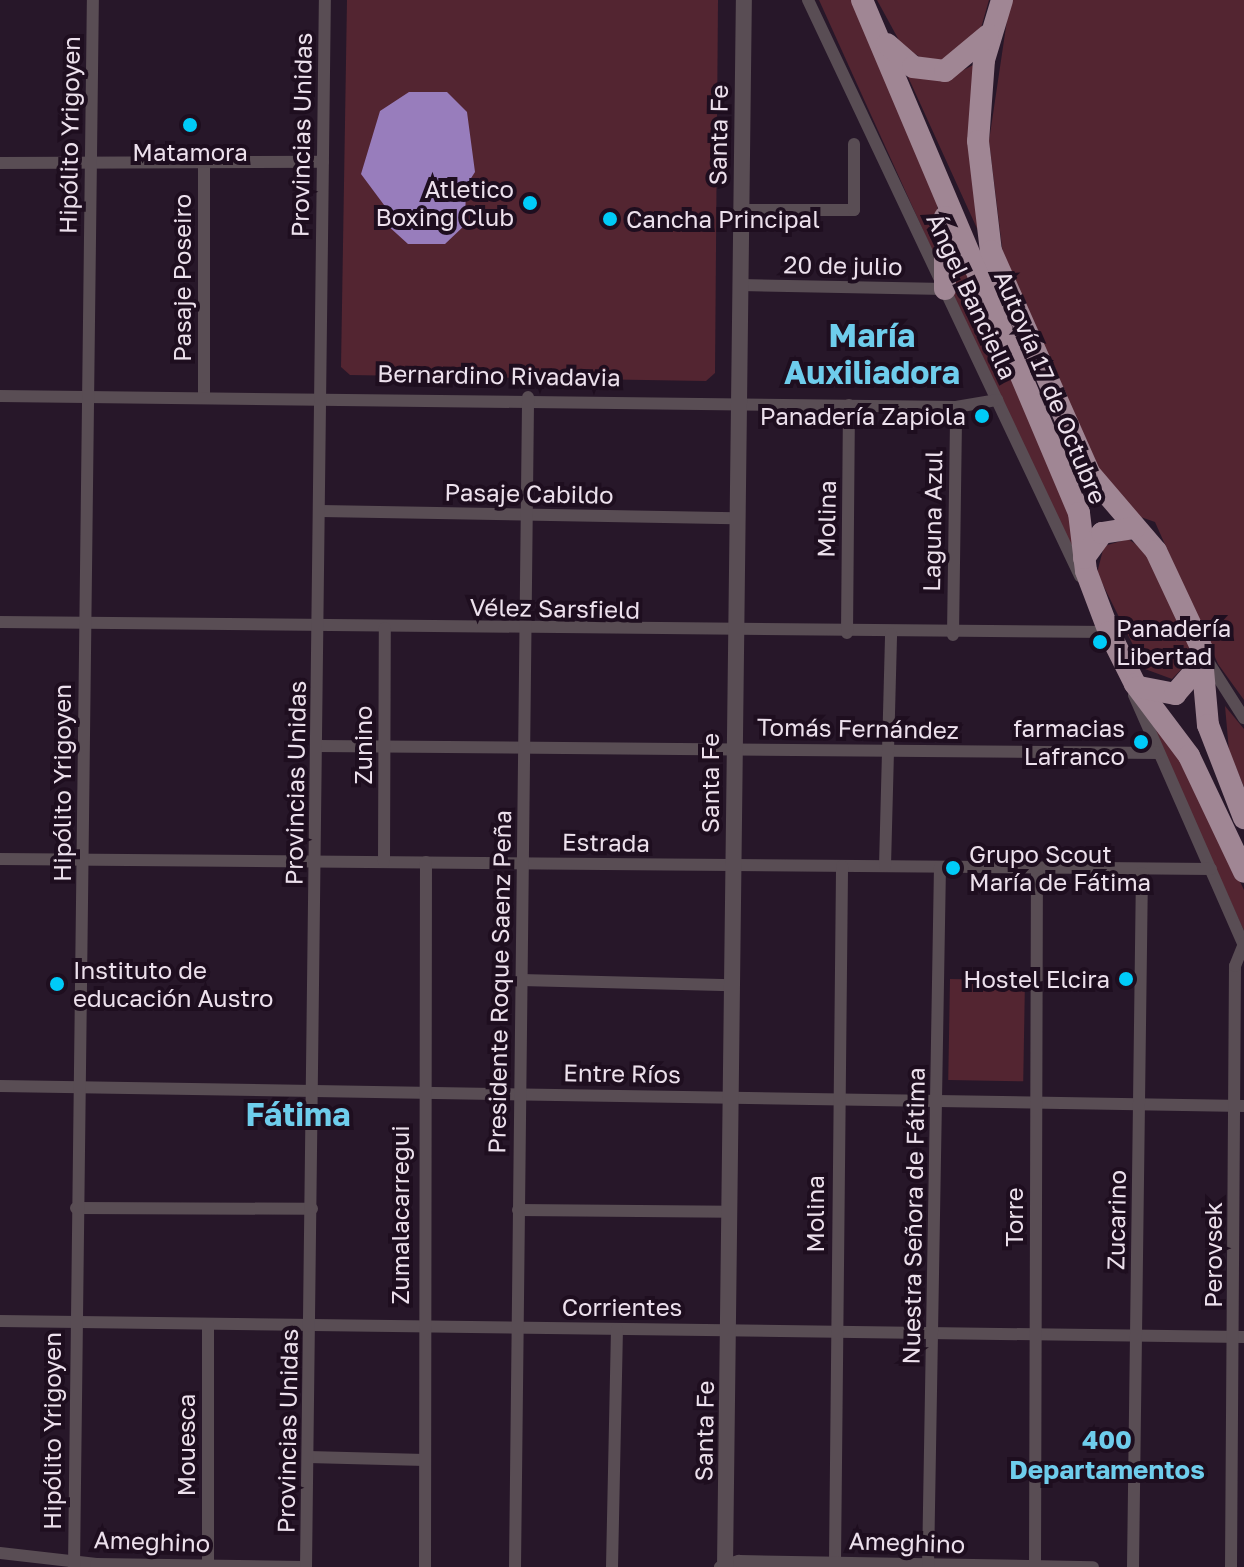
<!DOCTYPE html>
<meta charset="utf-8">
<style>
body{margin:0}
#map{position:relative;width:1244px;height:1567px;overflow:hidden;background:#271729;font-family:"Golos Text",sans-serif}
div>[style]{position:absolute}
.green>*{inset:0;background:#532531;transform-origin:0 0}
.building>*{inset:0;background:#987dbc}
.minor>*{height:12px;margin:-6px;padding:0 6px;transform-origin:6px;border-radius:6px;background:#594d54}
.tertiary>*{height:16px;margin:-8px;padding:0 8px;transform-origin:8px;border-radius:8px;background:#594d54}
.trunk>*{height:22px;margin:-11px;padding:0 11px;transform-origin:11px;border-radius:11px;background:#a08694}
.dots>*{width:22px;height:22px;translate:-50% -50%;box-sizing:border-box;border:4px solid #1e0e1f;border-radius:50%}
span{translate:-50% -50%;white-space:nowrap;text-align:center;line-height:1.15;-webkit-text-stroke:8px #1e0e1f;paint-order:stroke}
.street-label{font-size:24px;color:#ece0ec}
.poi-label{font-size:24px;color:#ece0ec}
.right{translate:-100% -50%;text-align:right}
.left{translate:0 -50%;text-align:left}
.neighbourhood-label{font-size:26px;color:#6ecdec;font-weight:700}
.district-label{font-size:32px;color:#6ecdec;font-weight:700}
</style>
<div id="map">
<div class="green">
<div style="clip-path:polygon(347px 0,718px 0,715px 373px,706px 381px,350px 375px,341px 367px)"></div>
<div style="clip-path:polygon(819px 0,854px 0,936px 186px,942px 272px)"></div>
<div style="clip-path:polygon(877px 0,989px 0,981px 28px,944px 61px,921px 58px,901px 44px)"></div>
<div style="clip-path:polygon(1010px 0,1244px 0,1244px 700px,1218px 664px,1155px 522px,1135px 515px,1099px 475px,1003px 255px,989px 141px)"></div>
<div style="clip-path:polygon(979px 62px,980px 235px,904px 68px,946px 79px)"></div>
<div style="clip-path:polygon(954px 235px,1073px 511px,1078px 563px,950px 288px)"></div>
<div style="clip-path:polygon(1128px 539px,1145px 550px,1191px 646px,1192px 658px,1172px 679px,1145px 669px,1097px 573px,1104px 546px)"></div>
<div style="clip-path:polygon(1142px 705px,1183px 760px,1244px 890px,1244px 931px)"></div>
<div style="clip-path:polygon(1225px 706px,1244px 729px,1244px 787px,1229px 751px)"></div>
<div style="left:950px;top:979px;width:75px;height:101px;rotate:1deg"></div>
</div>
<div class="building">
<div style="clip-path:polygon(409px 92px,447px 92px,467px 112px,475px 172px,466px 186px,465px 225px,445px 244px,408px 244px,386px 224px,387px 209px,361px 174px,380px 111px)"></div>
</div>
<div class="minor">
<div style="left:808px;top:0;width:637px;rotate:64.72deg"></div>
<div style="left:0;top:163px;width:323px;rotate:-0.2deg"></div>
<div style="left:741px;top:210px;width:113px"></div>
<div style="left:854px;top:210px;width:66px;rotate:-90deg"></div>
<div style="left:740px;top:285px;width:205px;rotate:1.1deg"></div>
<div style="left:204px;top:394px;width:231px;rotate:-90deg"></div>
<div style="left:0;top:396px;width:956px;rotate:0.66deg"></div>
<div style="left:956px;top:407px;width:42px;rotate:-9.7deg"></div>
<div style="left:321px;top:511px;width:414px;rotate:1deg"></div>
<div style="left:0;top:622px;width:1109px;rotate:0.52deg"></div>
<div style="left:847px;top:633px;width:228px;rotate:-89.5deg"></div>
<div style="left:953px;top:635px;width:228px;rotate:-89.2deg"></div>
<div style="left:1207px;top:660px;width:69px;rotate:57.5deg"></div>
<div style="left:1134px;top:695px;width:273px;rotate:66.3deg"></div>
<div style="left:318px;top:746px;width:841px;rotate:0.48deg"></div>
<div style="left:0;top:859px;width:1211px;rotate:0.47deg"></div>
<div style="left:384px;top:862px;width:234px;rotate:-89.8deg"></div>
<div style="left:885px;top:866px;width:232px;rotate:-88.5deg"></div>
<div style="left:521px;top:980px;width:211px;rotate:1.4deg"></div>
<div style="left:0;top:1086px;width:1244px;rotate:0.92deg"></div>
<div style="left:76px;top:1208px;width:236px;rotate:0.2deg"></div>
<div style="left:518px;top:1210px;width:212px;rotate:0.5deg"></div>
<div style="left:0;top:1321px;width:1244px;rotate:0.74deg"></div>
<div style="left:308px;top:1457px;width:117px;rotate:1.5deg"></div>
<div style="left:0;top:1553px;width:97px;rotate:6.5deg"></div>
<div style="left:96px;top:1564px;width:207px;rotate:0.8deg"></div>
<div style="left:835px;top:1562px;width:696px;rotate:-89.42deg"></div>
<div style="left:74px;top:1567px;width:1567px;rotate:-89.31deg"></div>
<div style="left:208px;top:1567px;width:243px;rotate:-90deg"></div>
<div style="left:306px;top:1567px;width:1567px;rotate:-89.31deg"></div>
<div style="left:425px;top:1567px;width:705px;rotate:-89.92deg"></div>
<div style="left:515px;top:1567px;width:1170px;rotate:-89.36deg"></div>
<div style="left:612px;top:1567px;width:238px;rotate:-88.8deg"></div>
<div style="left:720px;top:1567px;width:20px;rotate:-18deg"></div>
<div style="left:739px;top:1561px;width:354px;rotate:1deg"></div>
<div style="left:928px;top:1567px;width:700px;rotate:-89.02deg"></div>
<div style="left:1035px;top:1567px;width:699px;rotate:-89.84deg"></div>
<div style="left:1133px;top:1567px;width:694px;rotate:-89.26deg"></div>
<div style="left:1231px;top:1567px;width:601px;rotate:-89.62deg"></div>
<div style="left:1235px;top:966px;width:24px;rotate:-68deg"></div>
</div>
<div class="tertiary">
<div style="left:725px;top:1567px;width:1567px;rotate:-89.31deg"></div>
</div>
<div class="trunk">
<div style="left:862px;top:0;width:557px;rotate:67.07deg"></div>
<div style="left:1079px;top:513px;width:58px;rotate:83.1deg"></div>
<div style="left:1086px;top:571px;width:65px;rotate:69.3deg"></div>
<div style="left:1109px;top:632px;width:58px;rotate:63.4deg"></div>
<div style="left:1135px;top:684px;width:90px;rotate:53.1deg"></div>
<div style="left:1189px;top:756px;width:128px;rotate:64.6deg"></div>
<div style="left:1002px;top:0;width:63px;rotate:106.7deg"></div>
<div style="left:984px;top:60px;width:81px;rotate:94.2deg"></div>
<div style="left:978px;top:141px;width:111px;rotate:83.3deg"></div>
<div style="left:991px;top:251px;width:244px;rotate:66.1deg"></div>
<div style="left:1090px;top:474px;width:101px;rotate:49.4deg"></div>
<div style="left:1156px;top:551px;width:106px;rotate:64.9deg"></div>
<div style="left:1201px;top:647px;width:78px;rotate:84.9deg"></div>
<div style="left:1208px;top:725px;width:100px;rotate:68.8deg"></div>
<div style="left:887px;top:44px;width:35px;rotate:41deg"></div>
<div style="left:913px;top:67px;width:32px;rotate:7deg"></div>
<div style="left:945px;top:71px;width:56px;rotate:-39.9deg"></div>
<div style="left:945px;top:289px;width:72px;rotate:-90deg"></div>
<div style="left:1084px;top:558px;width:31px;rotate:-54deg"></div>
<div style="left:1102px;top:533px;width:33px;rotate:-9deg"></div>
<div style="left:1139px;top:687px;width:37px;rotate:11deg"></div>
<div style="left:1175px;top:694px;width:41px;rotate:-48.9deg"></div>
</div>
<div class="dots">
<div style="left:190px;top:125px;background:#00cbf8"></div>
<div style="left:530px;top:203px;background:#00cbf8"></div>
<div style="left:610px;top:219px;background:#00cbf8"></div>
<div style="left:982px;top:416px;background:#00cbf8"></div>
<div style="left:1100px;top:642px;background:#00cbf8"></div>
<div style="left:1141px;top:742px;background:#00cbf8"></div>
<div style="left:953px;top:868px;background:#00cbf8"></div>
<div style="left:1126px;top:979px;background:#00cbf8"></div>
<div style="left:57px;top:984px;background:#00cbf8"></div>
</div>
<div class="street-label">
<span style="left:69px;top:135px;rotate:-89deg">Hipólito Yrigoyen</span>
<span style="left:301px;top:135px;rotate:-89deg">Provincias Unidas</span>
<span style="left:718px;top:135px;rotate:-89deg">Santa Fe</span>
<span style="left:843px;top:265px;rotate:1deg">20 de julio</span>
<span style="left:182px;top:278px;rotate:-90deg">Pasaje Poseiro</span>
<span style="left:972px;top:296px;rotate:65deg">Ángel Banciella</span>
<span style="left:499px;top:375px;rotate:1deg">Bernardino Rivadavia</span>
<span style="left:1051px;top:387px;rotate:67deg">Autovía 17 de Octubre</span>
<span style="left:529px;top:493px;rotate:1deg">Pasaje Cabildo</span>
<span style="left:826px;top:519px;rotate:-89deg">Molina</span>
<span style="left:932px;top:521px;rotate:-89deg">Laguna Azul</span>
<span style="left:555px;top:608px;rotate:1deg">Vélez Sarsfield</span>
<span style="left:858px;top:728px;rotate:1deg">Tomás Fernández</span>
<span style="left:363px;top:745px;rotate:-90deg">Zunino</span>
<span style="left:62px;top:783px;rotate:-90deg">Hipólito Yrigoyen</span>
<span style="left:295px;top:783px;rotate:-89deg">Provincias Unidas</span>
<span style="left:710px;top:783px;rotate:-90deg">Santa Fe</span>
<span style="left:606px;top:842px;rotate:1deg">Estrada</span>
<span style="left:499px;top:982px;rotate:-89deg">Presidente Roque Saenz Peña</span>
<span style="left:622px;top:1073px;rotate:1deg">Entre Ríos</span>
<span style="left:815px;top:1214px;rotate:-90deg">Molina</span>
<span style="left:400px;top:1215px;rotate:-90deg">Zumalacarregui</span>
<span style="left:913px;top:1216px;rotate:-89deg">Nuestra Señora de Fátima</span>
<span style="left:1014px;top:1217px;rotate:-90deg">Torre</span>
<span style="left:1116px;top:1220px;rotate:-89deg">Zucarino</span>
<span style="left:1213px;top:1255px;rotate:-90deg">Perovsek</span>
<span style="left:622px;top:1307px">Corrientes</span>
<span style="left:52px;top:1431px;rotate:-90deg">Hipólito Yrigoyen</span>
<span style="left:287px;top:1431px;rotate:-89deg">Provincias Unidas</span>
<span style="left:704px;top:1431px;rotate:-89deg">Santa Fe</span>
<span style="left:186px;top:1445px;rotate:-90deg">Mouesca</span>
<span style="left:152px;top:1541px;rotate:2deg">Ameghino</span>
<span style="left:907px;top:1542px;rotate:2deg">Ameghino</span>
</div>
<div class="poi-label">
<span style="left:190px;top:152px">Matamora</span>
<span class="right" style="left:514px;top:203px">Atletico<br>Boxing Club</span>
<span class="left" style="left:626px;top:219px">Cancha Principal</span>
<span class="right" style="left:966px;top:416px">Panadería Zapiola</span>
<span class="left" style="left:1116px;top:642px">Panadería<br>Libertad</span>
<span class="right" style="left:1125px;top:742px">farmacias<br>Lafranco</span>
<span class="left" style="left:969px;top:868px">Grupo Scout<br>María de Fátima</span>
<span class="left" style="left:73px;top:984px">Instituto de<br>educación Austro</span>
<span class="right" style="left:1110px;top:979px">Hostel Elcira</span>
</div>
<div class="neighbourhood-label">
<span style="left:1107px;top:1455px">400<br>Departamentos</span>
</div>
<div class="district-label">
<span style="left:872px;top:354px">María<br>Auxiliadora</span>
<span style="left:298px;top:1114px">Fátima</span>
</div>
</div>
